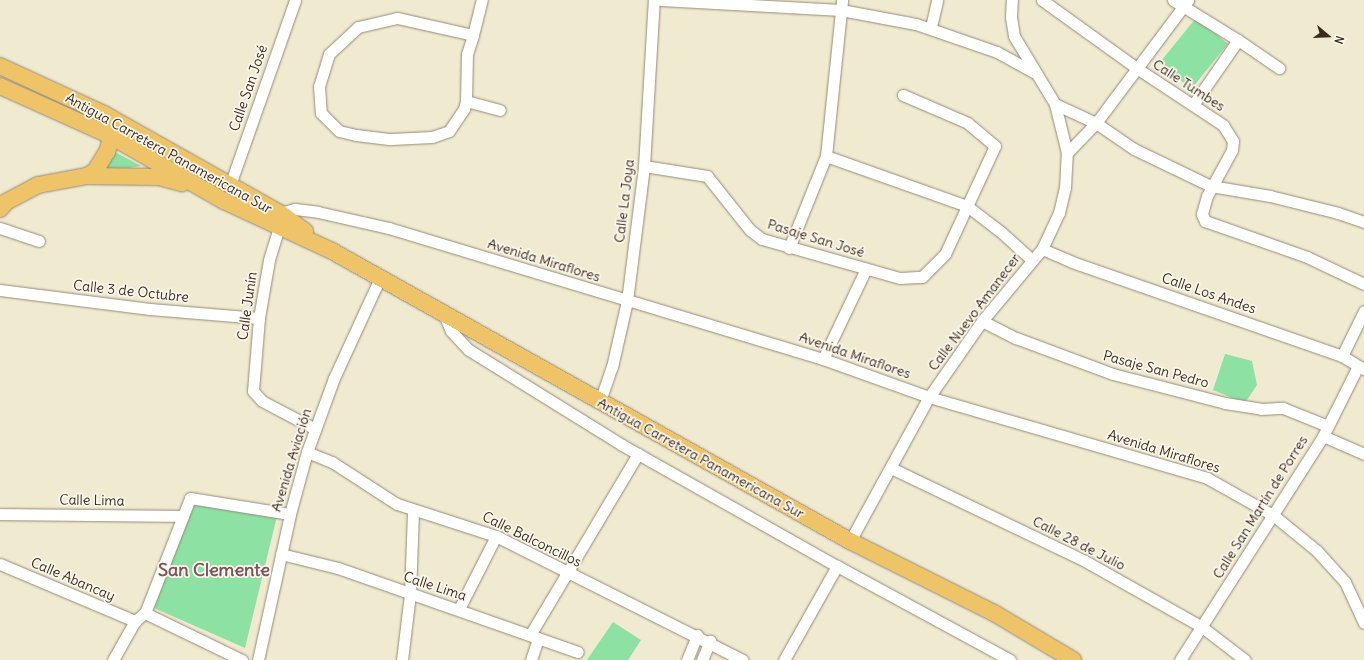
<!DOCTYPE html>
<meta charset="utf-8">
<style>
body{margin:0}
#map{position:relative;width:1364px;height:660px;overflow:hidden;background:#f0ead0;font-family:Delius,sans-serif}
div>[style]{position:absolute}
.green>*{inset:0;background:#8ce1a3;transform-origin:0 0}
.roads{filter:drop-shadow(0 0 1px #968a77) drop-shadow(0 0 1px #968a77)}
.minor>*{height:11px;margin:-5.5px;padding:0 5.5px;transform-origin:5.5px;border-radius:5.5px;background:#fff}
.highway>*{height:16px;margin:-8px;padding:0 8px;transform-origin:8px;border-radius:8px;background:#efc469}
span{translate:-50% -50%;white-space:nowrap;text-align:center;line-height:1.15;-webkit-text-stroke:3.5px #fbf7ec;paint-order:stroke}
.street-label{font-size:14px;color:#3b2a1e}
.district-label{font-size:18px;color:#7a565e;font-weight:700}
.north{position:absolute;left:1308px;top:16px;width:40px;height:40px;-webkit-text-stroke:3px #fbf7ec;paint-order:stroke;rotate:109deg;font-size:11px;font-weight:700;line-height:16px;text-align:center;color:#3b2a1e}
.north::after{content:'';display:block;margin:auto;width:14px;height:18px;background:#3b2a1e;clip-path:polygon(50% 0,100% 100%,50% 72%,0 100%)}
</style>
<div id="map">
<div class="green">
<div style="left:1196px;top:18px;width:41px;height:58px;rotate:39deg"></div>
<div style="clip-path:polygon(113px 151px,141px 166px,103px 172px)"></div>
<div style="clip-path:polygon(1225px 354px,1252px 361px,1257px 385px,1247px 400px,1242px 402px,1213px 390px)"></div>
<div style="clip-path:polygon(194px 504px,277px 516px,245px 648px,154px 608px)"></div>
<div style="clip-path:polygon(613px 622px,641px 640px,628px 660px,587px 660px)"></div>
</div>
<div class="roads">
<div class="minor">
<div style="left:661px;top:0;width:180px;rotate:3.2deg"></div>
<div style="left:841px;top:10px;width:76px;rotate:10.6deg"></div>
<div style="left:916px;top:24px;width:86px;rotate:19.1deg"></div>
<div style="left:997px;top:52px;width:43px;rotate:28.9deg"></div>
<div style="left:1042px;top:0;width:118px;rotate:35.7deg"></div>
<div style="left:1138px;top:69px;width:102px;rotate:33.4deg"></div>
<div style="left:1223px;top:125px;width:19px;rotate:58deg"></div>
<div style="left:1233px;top:141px;width:9px;rotate:96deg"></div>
<div style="left:1232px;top:150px;width:52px;rotate:118.5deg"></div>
<div style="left:1207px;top:196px;width:19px;rotate:106deg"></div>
<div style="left:1202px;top:214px;width:8px;rotate:67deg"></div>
<div style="left:1205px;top:221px;width:108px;rotate:19.4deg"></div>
<div style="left:1307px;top:257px;width:63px;rotate:25.3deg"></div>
<div style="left:1173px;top:0;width:76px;rotate:31.6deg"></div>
<div style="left:1238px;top:40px;width:79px;rotate:124.7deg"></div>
<div style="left:931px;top:27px;width:28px;rotate:-77deg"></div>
<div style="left:473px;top:35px;width:78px;rotate:-167.4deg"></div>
<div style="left:397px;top:18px;width:40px;rotate:167deg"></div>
<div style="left:358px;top:27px;width:40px;rotate:137deg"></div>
<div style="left:329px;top:54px;width:34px;rotate:107deg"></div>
<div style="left:319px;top:86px;width:27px;rotate:86deg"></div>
<div style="left:321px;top:113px;width:25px;rotate:45deg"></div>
<div style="left:339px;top:131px;width:17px;rotate:13deg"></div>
<div style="left:356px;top:135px;width:35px;rotate:7deg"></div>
<div style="left:391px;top:139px;width:41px;rotate:-2.8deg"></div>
<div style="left:432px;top:137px;width:18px;rotate:-19deg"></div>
<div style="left:449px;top:131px;width:27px;rotate:-56deg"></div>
<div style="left:464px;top:109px;width:8px;rotate:-76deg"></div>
<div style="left:466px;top:101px;width:47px;rotate:-88.8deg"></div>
<div style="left:467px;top:54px;width:20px;rotate:-72deg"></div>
<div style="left:473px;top:35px;width:36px;rotate:-76deg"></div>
<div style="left:1238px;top:40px;width:50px;rotate:34.3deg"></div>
<div style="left:466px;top:101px;width:35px;rotate:15deg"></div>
<div style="left:1055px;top:104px;width:45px;rotate:24.9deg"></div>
<div style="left:1096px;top:123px;width:154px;rotate:-53.2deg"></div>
<div style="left:1067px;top:153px;width:42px;rotate:-46deg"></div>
<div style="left:1096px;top:123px;width:46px;rotate:34.4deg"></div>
<div style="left:1134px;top:149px;width:85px;rotate:25.7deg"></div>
<div style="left:1211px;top:186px;width:60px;rotate:9.6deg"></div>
<div style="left:1270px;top:196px;width:70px;rotate:14deg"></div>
<div style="left:1338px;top:213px;width:28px;rotate:19deg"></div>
<div style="left:826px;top:156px;width:150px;rotate:19.5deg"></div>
<div style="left:967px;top:206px;width:43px;rotate:37.4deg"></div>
<div style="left:1001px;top:232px;width:42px;rotate:42.1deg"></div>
<div style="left:644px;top:166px;width:64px;rotate:9deg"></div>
<div style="left:707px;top:176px;width:69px;rotate:51.5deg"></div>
<div style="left:750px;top:230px;width:15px;rotate:37deg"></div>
<div style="left:762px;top:239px;width:143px;rotate:15.8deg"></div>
<div style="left:900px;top:278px;width:22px;rotate:-3deg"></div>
<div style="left:922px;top:277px;width:33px;rotate:-45deg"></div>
<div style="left:945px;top:254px;width:119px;rotate:-65.2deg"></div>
<div style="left:995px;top:146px;width:35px;rotate:-140deg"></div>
<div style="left:968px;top:123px;width:71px;rotate:-156.7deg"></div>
<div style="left:230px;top:185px;width:196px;rotate:-70.6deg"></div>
<div style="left:280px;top:213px;width:16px;rotate:-15deg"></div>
<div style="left:295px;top:209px;width:23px;rotate:7deg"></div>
<div style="left:318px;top:212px;width:73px;rotate:12.7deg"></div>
<div style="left:389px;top:228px;width:453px;rotate:16.8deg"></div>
<div style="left:823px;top:359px;width:113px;rotate:19.7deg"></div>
<div style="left:929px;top:397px;width:290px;rotate:16.2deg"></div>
<div style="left:1207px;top:478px;width:76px;rotate:29.3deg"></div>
<div style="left:1273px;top:515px;width:57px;rotate:39.3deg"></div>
<div style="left:1317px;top:551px;width:42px;rotate:47.9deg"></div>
<div style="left:1345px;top:582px;width:45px;rotate:65.1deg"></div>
<div style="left:279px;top:227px;width:34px;rotate:107deg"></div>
<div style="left:269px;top:260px;width:59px;rotate:99.8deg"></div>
<div style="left:259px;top:318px;width:73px;rotate:94.7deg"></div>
<div style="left:253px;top:391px;width:13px;rotate:48deg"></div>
<div style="left:262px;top:401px;width:60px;rotate:27.8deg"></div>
<div style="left:0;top:228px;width:41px;rotate:18.4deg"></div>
<div style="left:789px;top:248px;width:99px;rotate:-68.1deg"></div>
<div style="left:826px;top:156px;width:157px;rotate:-84.1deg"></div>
<div style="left:1042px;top:249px;width:33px;rotate:23deg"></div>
<div style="left:1072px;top:262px;width:286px;rotate:19.2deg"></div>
<div style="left:1342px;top:356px;width:26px;rotate:31deg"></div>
<div style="left:0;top:290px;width:151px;rotate:7.2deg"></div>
<div style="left:150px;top:309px;width:109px;rotate:4.7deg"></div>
<div style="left:444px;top:314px;width:18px;rotate:68deg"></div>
<div style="left:451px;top:331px;width:26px;rotate:47deg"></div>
<div style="left:469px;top:350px;width:180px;rotate:31.8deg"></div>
<div style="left:622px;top:445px;width:247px;rotate:29.4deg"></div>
<div style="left:837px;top:566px;width:197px;rotate:28.5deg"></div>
<div style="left:982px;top:321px;width:38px;rotate:27deg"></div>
<div style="left:1016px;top:338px;width:103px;rotate:20.4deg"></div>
<div style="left:1113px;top:374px;width:116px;rotate:14.5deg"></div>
<div style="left:1225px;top:403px;width:36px;rotate:9deg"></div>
<div style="left:1261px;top:409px;width:22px;rotate:-3deg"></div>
<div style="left:1283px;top:408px;width:48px;rotate:21.8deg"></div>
<div style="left:1342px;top:356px;width:50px;rotate:-63.9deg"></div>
<div style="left:823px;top:359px;width:100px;rotate:-64.5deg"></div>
<div style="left:600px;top:401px;width:36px;rotate:-71deg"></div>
<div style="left:612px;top:367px;width:68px;rotate:-77.2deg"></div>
<div style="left:627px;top:301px;width:136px;rotate:-82.8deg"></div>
<div style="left:644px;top:166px;width:166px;rotate:-86.6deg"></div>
<div style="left:1323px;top:436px;width:45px;rotate:23.7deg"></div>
<div style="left:307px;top:452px;width:27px;rotate:22deg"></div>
<div style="left:332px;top:462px;width:77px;rotate:32.9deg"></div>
<div style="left:397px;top:504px;width:104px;rotate:17.9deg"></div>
<div style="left:496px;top:536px;width:276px;rotate:26.7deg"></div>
<div style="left:891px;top:468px;width:215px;rotate:25.6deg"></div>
<div style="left:1085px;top:561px;width:134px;rotate:29.4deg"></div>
<div style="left:1202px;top:627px;width:54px;rotate:37.5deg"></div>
<div style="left:0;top:514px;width:183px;rotate:0.6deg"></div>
<div style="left:850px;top:541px;width:164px;rotate:-61.3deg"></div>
<div style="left:929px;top:397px;width:93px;rotate:-55.1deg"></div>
<div style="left:982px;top:321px;width:94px;rotate:-50.2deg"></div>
<div style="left:1042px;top:249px;width:40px;rotate:-65deg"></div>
<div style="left:1059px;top:213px;width:26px;rotate:-77deg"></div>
<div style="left:1065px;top:188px;width:35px;rotate:-87deg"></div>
<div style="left:1067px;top:153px;width:50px;rotate:-103.8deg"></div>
<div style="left:1055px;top:104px;width:79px;rotate:-121.1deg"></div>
<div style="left:1014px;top:36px;width:19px;rotate:-99deg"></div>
<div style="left:1011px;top:17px;width:17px;rotate:-87deg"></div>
<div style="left:281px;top:554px;width:59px;rotate:13.8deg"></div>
<div style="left:338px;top:568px;width:254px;rotate:19.3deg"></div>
<div style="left:0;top:564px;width:147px;rotate:22.9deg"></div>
<div style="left:459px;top:609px;width:82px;rotate:-63.1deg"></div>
<div style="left:145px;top:613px;width:108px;rotate:25.9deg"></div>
<div style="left:530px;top:635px;width:211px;rotate:-59.2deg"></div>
<div style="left:113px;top:660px;width:45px;rotate:-60.6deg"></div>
<div style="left:135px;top:621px;width:13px;rotate:-39deg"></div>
<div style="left:145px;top:613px;width:123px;rotate:-68.6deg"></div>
<div style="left:190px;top:498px;width:101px;rotate:9.1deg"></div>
<div style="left:258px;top:660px;width:149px;rotate:-77.6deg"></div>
<div style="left:290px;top:514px;width:64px;rotate:-74.7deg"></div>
<div style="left:307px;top:452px;width:79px;rotate:-70deg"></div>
<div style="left:334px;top:378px;width:110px;rotate:-65.3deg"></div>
<div style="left:402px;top:660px;width:66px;rotate:-83.1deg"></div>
<div style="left:410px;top:594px;width:83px;rotate:-87.9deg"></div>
<div style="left:531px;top:660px;width:23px;rotate:-72deg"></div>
<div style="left:687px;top:660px;width:27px;rotate:-68deg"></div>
<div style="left:702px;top:660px;width:21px;rotate:-67deg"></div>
<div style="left:784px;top:660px;width:108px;rotate:-60.6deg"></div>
<div style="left:1180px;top:660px;width:266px;rotate:-57.4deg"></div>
<div style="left:1323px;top:436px;width:78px;rotate:-63.4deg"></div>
</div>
<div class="highway">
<div style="left:0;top:66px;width:115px;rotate:24.8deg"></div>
<div style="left:104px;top:114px;width:202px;rotate:29.4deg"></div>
<div style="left:280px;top:213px;width:31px;rotate:36deg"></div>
<div style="left:0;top:86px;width:120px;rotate:24.2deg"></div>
<div style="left:109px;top:135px;width:133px;rotate:29.9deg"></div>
<div style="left:224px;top:201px;width:119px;rotate:24.8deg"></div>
<div style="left:332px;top:251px;width:594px;rotate:29.24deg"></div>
<div style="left:850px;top:541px;width:161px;rotate:26.6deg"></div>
<div style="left:994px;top:613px;width:92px;rotate:30.7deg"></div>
<div style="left:87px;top:176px;width:9px;rotate:-32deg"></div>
<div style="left:95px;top:171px;width:22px;rotate:-58deg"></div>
<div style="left:107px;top:152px;width:10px;rotate:-73deg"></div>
<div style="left:110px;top:142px;width:15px;rotate:-101deg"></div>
<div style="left:0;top:209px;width:9px;rotate:-49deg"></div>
<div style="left:6px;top:202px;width:36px;rotate:-28deg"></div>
<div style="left:38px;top:185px;width:50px;rotate:-10.4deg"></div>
<div style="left:87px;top:176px;width:72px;rotate:0.8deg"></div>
<div style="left:159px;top:177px;width:24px;rotate:15deg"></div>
</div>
</div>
<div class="street-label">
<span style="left:1189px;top:85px;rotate:33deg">Calle Tumbes</span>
<span style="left:248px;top:88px;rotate:-71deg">Calle San José</span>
<span style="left:169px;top:153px;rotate:29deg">Antigua Carretera Panamericana Sur</span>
<span style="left:624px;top:201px;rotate:-83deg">Calle La Joya</span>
<span style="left:816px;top:238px;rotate:17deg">Pasaje San José</span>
<span style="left:544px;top:260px;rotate:17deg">Avenida Miraflores</span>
<span style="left:131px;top:291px;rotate:6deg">Calle 3 de Octubre</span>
<span style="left:1209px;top:293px;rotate:19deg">Calle Los Andes</span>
<span style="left:247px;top:306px;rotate:-82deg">Calle Junín</span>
<span style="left:974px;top:312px;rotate:-53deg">Calle Nuevo Amanecer</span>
<span style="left:855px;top:355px;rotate:19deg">Avenida Miraflores</span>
<span style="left:1156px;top:369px;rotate:15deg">Pasaje San Pedro</span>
<span style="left:1164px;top:451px;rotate:17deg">Avenida Miraflores</span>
<span style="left:701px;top:458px;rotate:29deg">Antigua Carretera Panamericana Sur</span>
<span style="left:291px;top:460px;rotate:-73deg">Avenida Aviación</span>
<span style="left:92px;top:500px;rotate:1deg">Calle Lima</span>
<span style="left:1260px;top:507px;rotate:-58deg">Calle San Martín de Porres</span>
<span style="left:532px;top:539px;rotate:26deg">Calle Balconcillos</span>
<span style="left:1079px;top:543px;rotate:27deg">Calle 28 de Julio</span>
<span style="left:73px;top:579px;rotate:23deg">Calle Abancay</span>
<span style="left:435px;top:586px;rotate:18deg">Calle Lima</span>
</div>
<div class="district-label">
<span style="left:214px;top:570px">San Clemente</span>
</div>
<div class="north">N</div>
</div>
